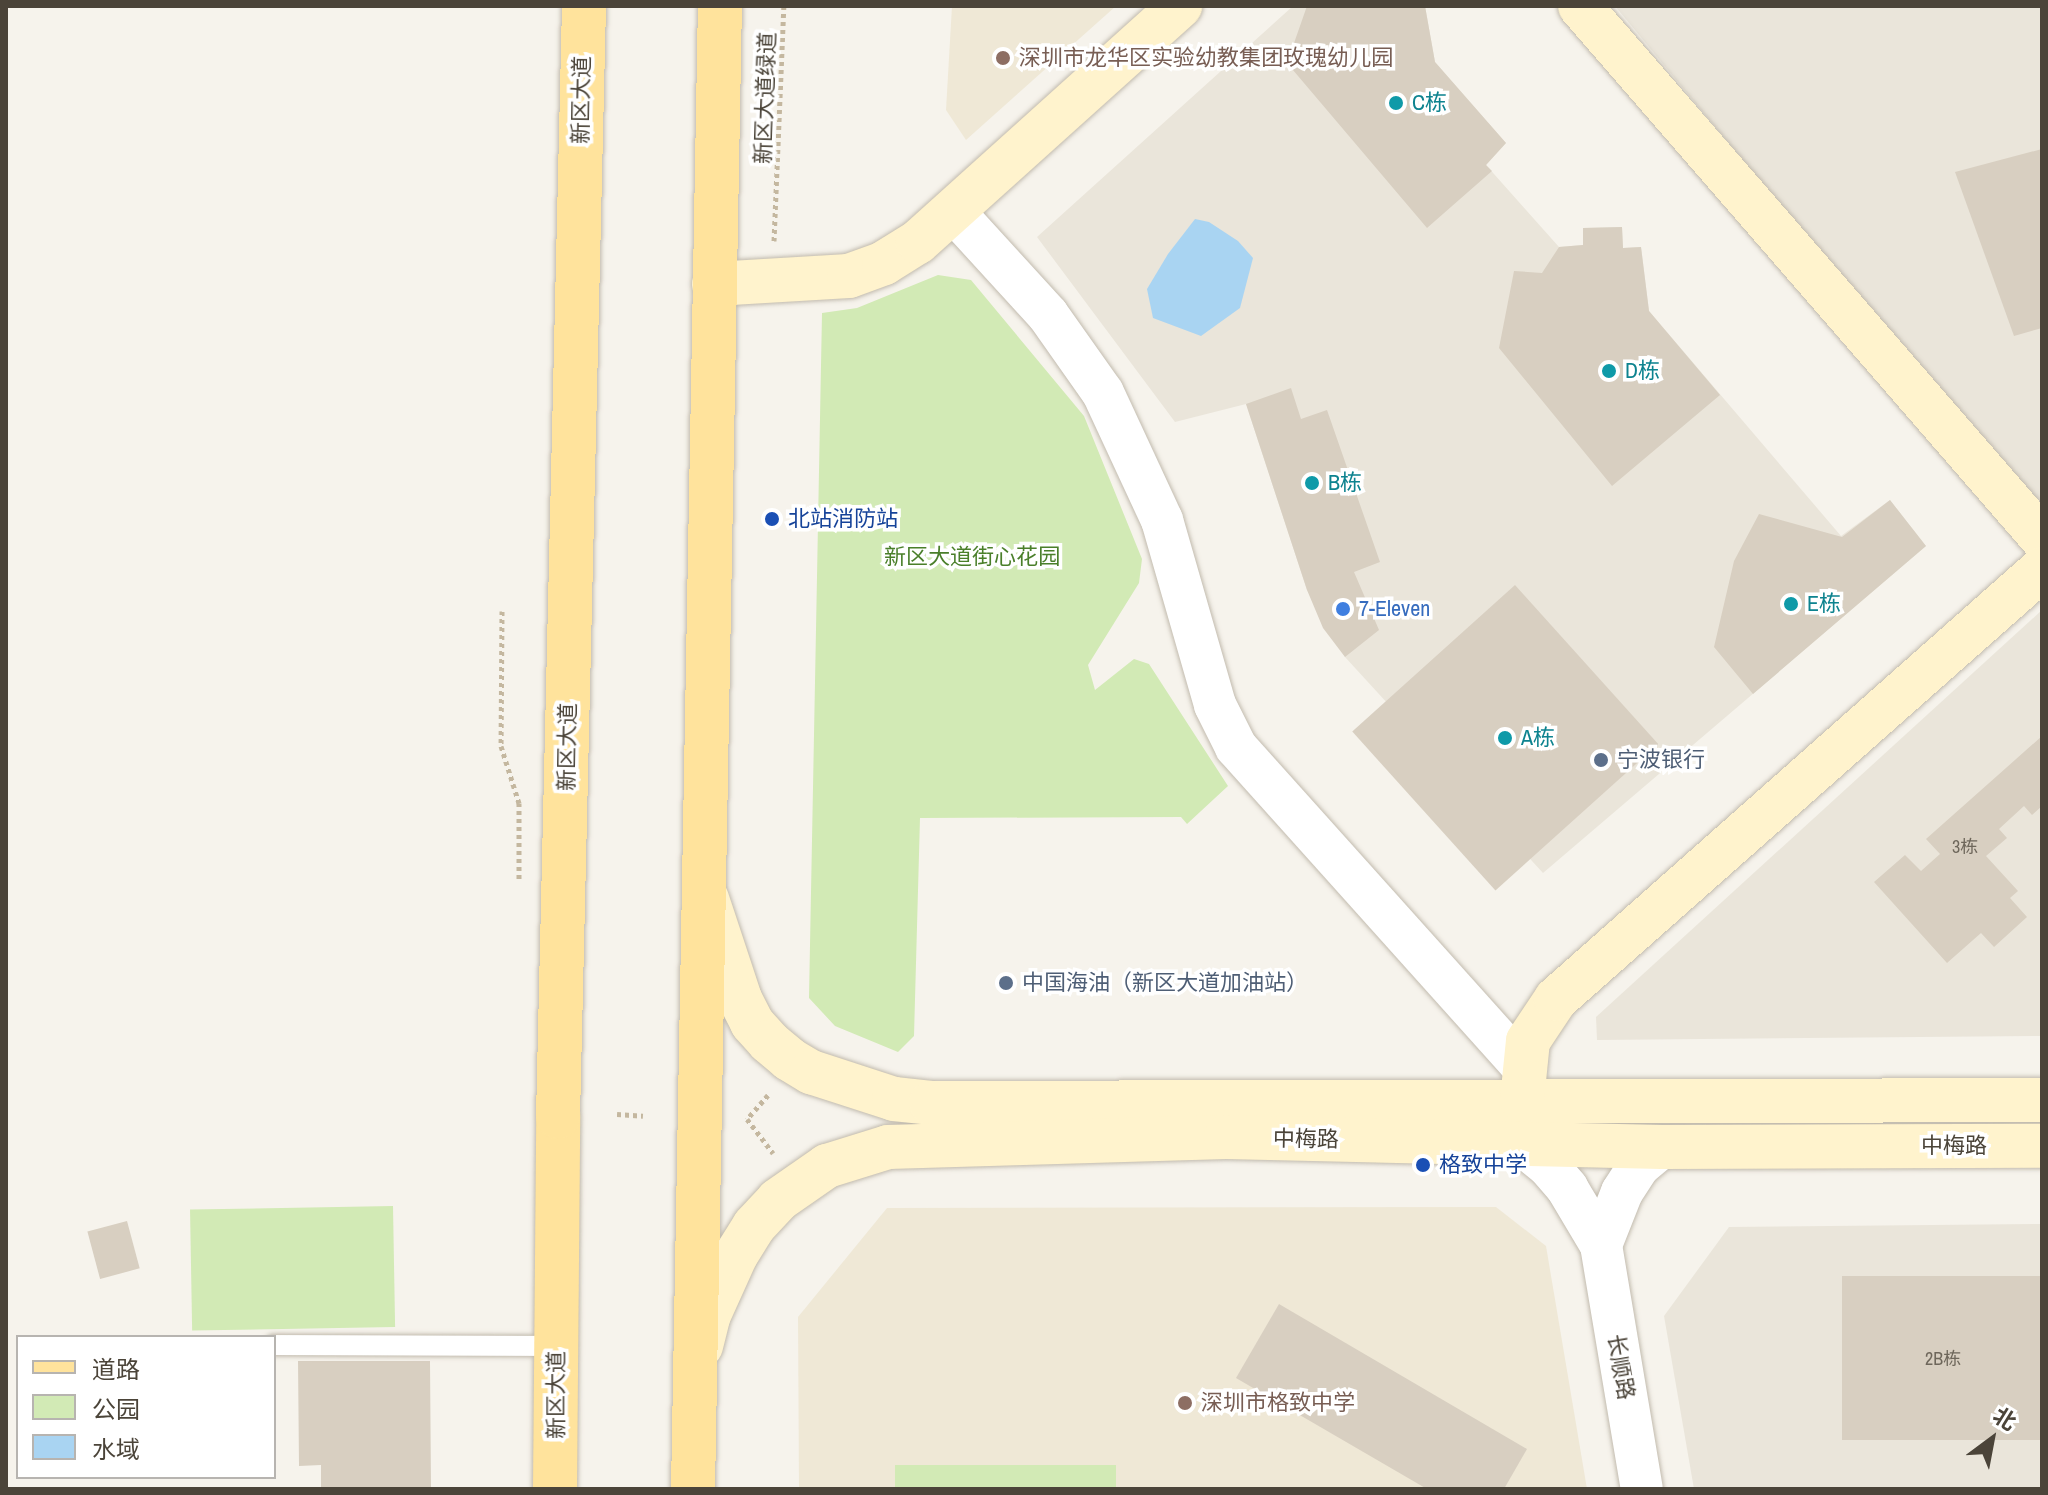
<!DOCTYPE html>
<meta charset="utf-8">
<style>
body{margin:0}
#map{position:relative;width:2048px;height:1495px;overflow:hidden;background:#f6f3ec;font-family:"Archivo Narrow","Noto Sans SC",sans-serif}
div>[style]{position:absolute}
.residential>*{inset:0;background:#eae5da}
.education>*{inset:0;background:#efe8d6}
.green>*{inset:0;background:#d2eab5;transform-origin:0 0}
.water>*{inset:0;background:#a9d4f2}
.building>*{inset:0;background:#d8cfc1;transform-origin:0 0}
.path>*{height:5px;margin-top:-2.5px;transform-origin:0;background:repeating-linear-gradient(90deg,#c4b79f 0 4px,transparent 0 8px)}
.roads{filter:drop-shadow(0 0 2px #c2bbae) drop-shadow(0 0 2px #c2bbae)}
.lane>*{height:20px;margin:-10px;padding:0 10px;transform-origin:10px;border-radius:10px;background:#fff}
.street>*{height:42px;margin:-21px;padding:0 21px;transform-origin:21px;border-radius:21px;background:#fff}
.secondary>*{height:44px;margin:-22px;padding:0 22px;transform-origin:22px;border-radius:22px;background:#fff3cd}
.primary>*{height:44px;margin:-22px;padding:0 22px;transform-origin:22px;border-radius:22px;background:#ffe39c}
.dots>*{width:22px;height:22px;translate:-50% -50%;box-sizing:border-box;border:4px solid #fff;border-radius:50%}
span{translate:-50% -50%;white-space:nowrap;text-align:center;line-height:1.15;-webkit-text-stroke:7px #fff;paint-order:stroke}
.number-label{font-size:18px;color:#6e675b}
.number-label span{-webkit-text-stroke-width:0}
.education-label{font-size:22px;color:#785e54}
.left{translate:0 -50%;text-align:left}
.street-label{font-size:22px;color:#4b4439}
.culture-label{font-size:22px;color:#0d838f}
.transit-label{font-size:22px;color:#164399}
.park-label{font-size:22px;color:#4a7f2a}
.shop-label{font-size:22px;color:#366cbe}
.service-label{font-size:22px;color:#4e5e75}
.frame{position:absolute;inset:0;border:8px solid #4b4439;pointer-events:none}
.legend{position:absolute;left:16px;top:1335px;width:260px;height:144px;box-sizing:border-box;background:#fff;border:2px solid #b7b4b0;margin:0;padding:10px 14px;list-style:none;font-size:24px;color:#4b4439}
.legend li{display:flex;align-items:center;gap:16px;height:40px}
.legend b{width:40px;border:2px solid #b7b4b0}
.north{position:absolute;left:1952px;top:1399px;width:80px;height:80px;-webkit-text-stroke:6px #fff;paint-order:stroke;rotate:32deg;font-size:22px;font-weight:700;line-height:32px;text-align:center;color:#4b4439}
.north::after{content:'';display:block;margin:auto;width:28px;height:36px;background:#4b4439;clip-path:polygon(50% 0,100% 100%,50% 72%,0 100%)}
</style>
<div id="map">
<div class="residential">
<div style="clip-path:polygon(1293px 6px,1425px 6px,1435px 62px,1506px 143px,1486px 165px,1559px 247px,1583px 245px,1583px 228px,1622px 227px,1623px 248px,1641px 247px,1649px 311px,1841px 536px,1890px 500px,1926px 546px,1543px 873px,1345px 657px,1307px 590px,1246px 404px,1175px 422px,1037px 237px)"></div>
<div style="clip-path:polygon(1615px 6px,2042px 6px,2042px 521px)"></div>
<div style="clip-path:polygon(2042px 610px,2042px 1036px,1597px 1040px,1596px 1017px)"></div>
<div style="clip-path:polygon(2042px 1224px,2042px 1489px,1694px 1489px,1664px 1316px,1729px 1227px)"></div>
</div>
<div class="education">
<div style="clip-path:polygon(952px 6px,1116px 6px,966px 140px,946px 110px)"></div>
<div style="clip-path:polygon(1496px 1207px,1546px 1246px,1587px 1489px,799px 1489px,798px 1317px,887px 1208px)"></div>
</div>
<div class="green">
<div style="clip-path:polygon(938px 275px,971px 280px,1084px 416px,1142px 559px,1139px 583px,1088px 665px,1095px 690px,1134px 659px,1149px 664px,1228px 786px,1187px 824px,1181px 817px,920px 818px,914px 1036px,898px 1052px,835px 1026px,809px 998px,822px 313px,857px 308px)"></div>
<div style="left:393px;top:1206px;width:121px;height:203px;rotate:89deg"></div>
<div style="left:1116px;top:1465px;width:24px;height:221px;rotate:90deg"></div>
</div>
<div class="water">
<div style="clip-path:polygon(1195px 219px,1209px 222px,1238px 241px,1253px 258px,1240px 308px,1201px 336px,1153px 318px,1147px 289px,1168px 254px)"></div>
</div>
<div class="building">
<div style="clip-path:polygon(1307px 6px,1425px 6px,1435px 62px,1506px 143px,1486px 165px,1492px 171px,1427px 228px,1287px 63px)"></div>
<div style="clip-path:polygon(2042px 149px,2042px 328px,2014px 336px,1955px 172px)"></div>
<div style="clip-path:polygon(1622px 227px,1623px 248px,1641px 247px,1649px 311px,1720px 395px,1612px 486px,1499px 348px,1514px 271px,1542px 273px,1559px 247px,1583px 245px,1583px 228px)"></div>
<div style="clip-path:polygon(1291px 388px,1301px 419px,1327px 410px,1380px 562px,1354px 572px,1379px 630px,1345px 657px,1323px 628px,1307px 590px,1246px 404px)"></div>
<div style="clip-path:polygon(1890px 500px,1926px 546px,1753px 694px,1714px 647px,1734px 561px,1759px 514px,1842px 537px)"></div>
<div style="left:1515px;top:585px;width:214px;height:219px;rotate:48deg"></div>
<div style="clip-path:polygon(2042px 736px,2042px 806px,2032px 815px,2024px 806px,1999px 829px,2007px 838px,1986px 856px,2018px 891px,2010px 898px,2027px 917px,1994px 947px,1981px 933px,1947px 963px,1874px 882px,1905px 855px,1921px 871px,1940px 854px,1926px 839px)"></div>
<div style="left:127px;top:1221px;width:49px;height:41px;rotate:75deg"></div>
<div style="left:2042px;top:1276px;width:164px;height:200px;rotate:90deg"></div>
<div style="clip-path:polygon(1279px 1304px,1527px 1449px,1504px 1489px,1427px 1489px,1236px 1378px)"></div>
<div style="clip-path:polygon(298px 1361px,430px 1361px,431px 1489px,321px 1489px,321px 1465px,299px 1466px)"></div>
</div>
<div class="path">
<div style="left:774px;top:241px;width:235px;rotate:-87.6deg"></div>
<div style="left:502px;top:611px;width:135px;rotate:90.4deg"></div>
<div style="left:501px;top:746px;width:60px;rotate:72.5deg"></div>
<div style="left:519px;top:803px;width:78px;rotate:90deg"></div>
<div style="left:768px;top:1095px;width:32px;rotate:131deg"></div>
<div style="left:747px;top:1119px;width:43px;rotate:52.6deg"></div>
<div style="left:617px;top:1114px;width:26px;rotate:4deg"></div>
</div>
<div class="roads">
<div class="lane">
<div style="left:274px;top:1345px;width:282px;rotate:0.2deg"></div>
</div>
<div class="street">
<div style="left:954px;top:212px;width:139px;rotate:47.6deg"></div>
<div style="left:1048px;top:315px;width:95px;rotate:54.8deg"></div>
<div style="left:1103px;top:393px;width:140px;rotate:65.1deg"></div>
<div style="left:1162px;top:520px;width:192px;rotate:74deg"></div>
<div style="left:1215px;top:705px;width:47px;rotate:63.4deg"></div>
<div style="left:1236px;top:747px;width:431px;rotate:48.1deg"></div>
<div style="left:1521px;top:1144px;width:36px;rotate:39deg"></div>
<div style="left:1549px;top:1167px;width:28px;rotate:49deg"></div>
<div style="left:1567px;top:1188px;width:66px;rotate:59.2deg"></div>
<div style="left:1601px;top:1245px;width:247px;rotate:80.5deg"></div>
<div style="left:1601px;top:1245px;width:57px;rotate:-68.4deg"></div>
<div style="left:1622px;top:1192px;width:31px;rotate:-57deg"></div>
<div style="left:1639px;top:1166px;width:30px;rotate:-40deg"></div>
</div>
<div class="secondary">
<div style="left:1580px;top:6px;width:705px;rotate:49.03deg"></div>
<div style="left:714px;top:284px;width:135px;rotate:-3.4deg"></div>
<div style="left:849px;top:276px;width:37px;rotate:-20deg"></div>
<div style="left:884px;top:263px;width:40px;rotate:-32deg"></div>
<div style="left:918px;top:242px;width:353px;rotate:-42deg"></div>
<div style="left:707px;top:899px;width:105px;rotate:71.7deg"></div>
<div style="left:740px;top:999px;width:27px;rotate:63deg"></div>
<div style="left:752px;top:1023px;width:25px;rotate:48deg"></div>
<div style="left:769px;top:1042px;width:26px;rotate:40deg"></div>
<div style="left:789px;top:1059px;width:26px;rotate:31deg"></div>
<div style="left:811px;top:1072px;width:87px;rotate:18deg"></div>
<div style="left:894px;top:1099px;width:37px;rotate:6deg"></div>
<div style="left:931px;top:1103px;width:1111px;rotate:-0.15deg"></div>
<div style="left:1522px;top:1100px;width:59px;rotate:-84.2deg"></div>
<div style="left:1528px;top:1041px;width:50px;rotate:-56.3deg"></div>
<div style="left:1556px;top:999px;width:649px;rotate:-41.5deg"></div>
<div style="left:701px;top:1346px;width:30px;rotate:-76deg"></div>
<div style="left:708px;top:1317px;width:68px;rotate:-65.7deg"></div>
<div style="left:736px;top:1255px;width:34px;rotate:-58deg"></div>
<div style="left:754px;top:1226px;width:35px;rotate:-47deg"></div>
<div style="left:778px;top:1200px;width:60px;rotate:-34.8deg"></div>
<div style="left:827px;top:1166px;width:64px;rotate:-17.3deg"></div>
<div style="left:888px;top:1147px;width:338px;rotate:-1.7deg"></div>
<div style="left:1226px;top:1137px;width:436px;rotate:1.3deg"></div>
<div style="left:1662px;top:1147px;width:380px;rotate:-0.2deg"></div>
</div>
<div class="primary">
<div style="left:555px;top:1489px;width:372px;rotate:-89.5deg"></div>
<div style="left:558px;top:1117px;width:1111px;rotate:-88.66deg"></div>
<div style="left:693px;top:1489px;width:1483px;rotate:-88.96deg"></div>
</div>
</div>
<div class="dots">
<div style="left:1003px;top:58px;background:#8d6e63"></div>
<div style="left:1396px;top:103px;background:#0f9aa8"></div>
<div style="left:1609px;top:371px;background:#0f9aa8"></div>
<div style="left:1312px;top:483px;background:#0f9aa8"></div>
<div style="left:772px;top:519px;background:#1a4fb4"></div>
<div style="left:1791px;top:604px;background:#0f9aa8"></div>
<div style="left:1343px;top:609px;background:#3f7fe0"></div>
<div style="left:1505px;top:738px;background:#0f9aa8"></div>
<div style="left:1601px;top:760px;background:#5c6f8a"></div>
<div style="left:1006px;top:983px;background:#5c6f8a"></div>
<div style="left:1423px;top:1165px;background:#1a4fb4"></div>
<div style="left:1185px;top:1403px;background:#8d6e63"></div>
</div>
<div class="number-label">
<span style="left:1965px;top:847px">3栋</span>
<span style="left:1943px;top:1359px">2B栋</span>
</div>
<div class="education-label">
<span class="left" style="left:1019px;top:58px">深圳市龙华区实验幼教集团玫瑰幼儿园</span>
<span class="left" style="left:1201px;top:1403px">深圳市格致中学</span>
</div>
<div class="street-label">
<span style="left:765px;top:98px;rotate:-88deg">新区大道绿道</span>
<span style="left:581px;top:100px;rotate:-89deg">新区大道</span>
<span style="left:567px;top:747px;rotate:-89deg">新区大道</span>
<span style="left:1306px;top:1139px;rotate:1deg">中梅路</span>
<span style="left:1954px;top:1146px">中梅路</span>
<span style="left:1621px;top:1367px;rotate:80deg">长顺路</span>
<span style="left:556px;top:1395px;rotate:-90deg">新区大道</span>
</div>
<div class="culture-label">
<span class="left" style="left:1412px;top:103px">C栋</span>
<span class="left" style="left:1625px;top:371px">D栋</span>
<span class="left" style="left:1328px;top:483px">B栋</span>
<span class="left" style="left:1807px;top:604px">E栋</span>
<span class="left" style="left:1521px;top:738px">A栋</span>
</div>
<div class="transit-label">
<span class="left" style="left:788px;top:519px">北站消防站</span>
<span class="left" style="left:1439px;top:1165px">格致中学</span>
</div>
<div class="park-label">
<span style="left:972px;top:557px">新区大道街心花园</span>
</div>
<div class="shop-label">
<span class="left" style="left:1359px;top:609px">7-Eleven</span>
</div>
<div class="service-label">
<span class="left" style="left:1617px;top:760px">宁波银行</span>
<span class="left" style="left:1022px;top:983px">中国海油（新区大道加油站）</span>
</div>
<div class="frame"></div>
<ul class="legend">
<li><b style="height:10px;background:#ffe39c"></b>道路</li>
<li><b style="height:22px;background:#d2eab5"></b>公园</li>
<li><b style="height:22px;background:#a9d4f2"></b>水域</li>
</ul>
<div class="north">北</div>
</div>
